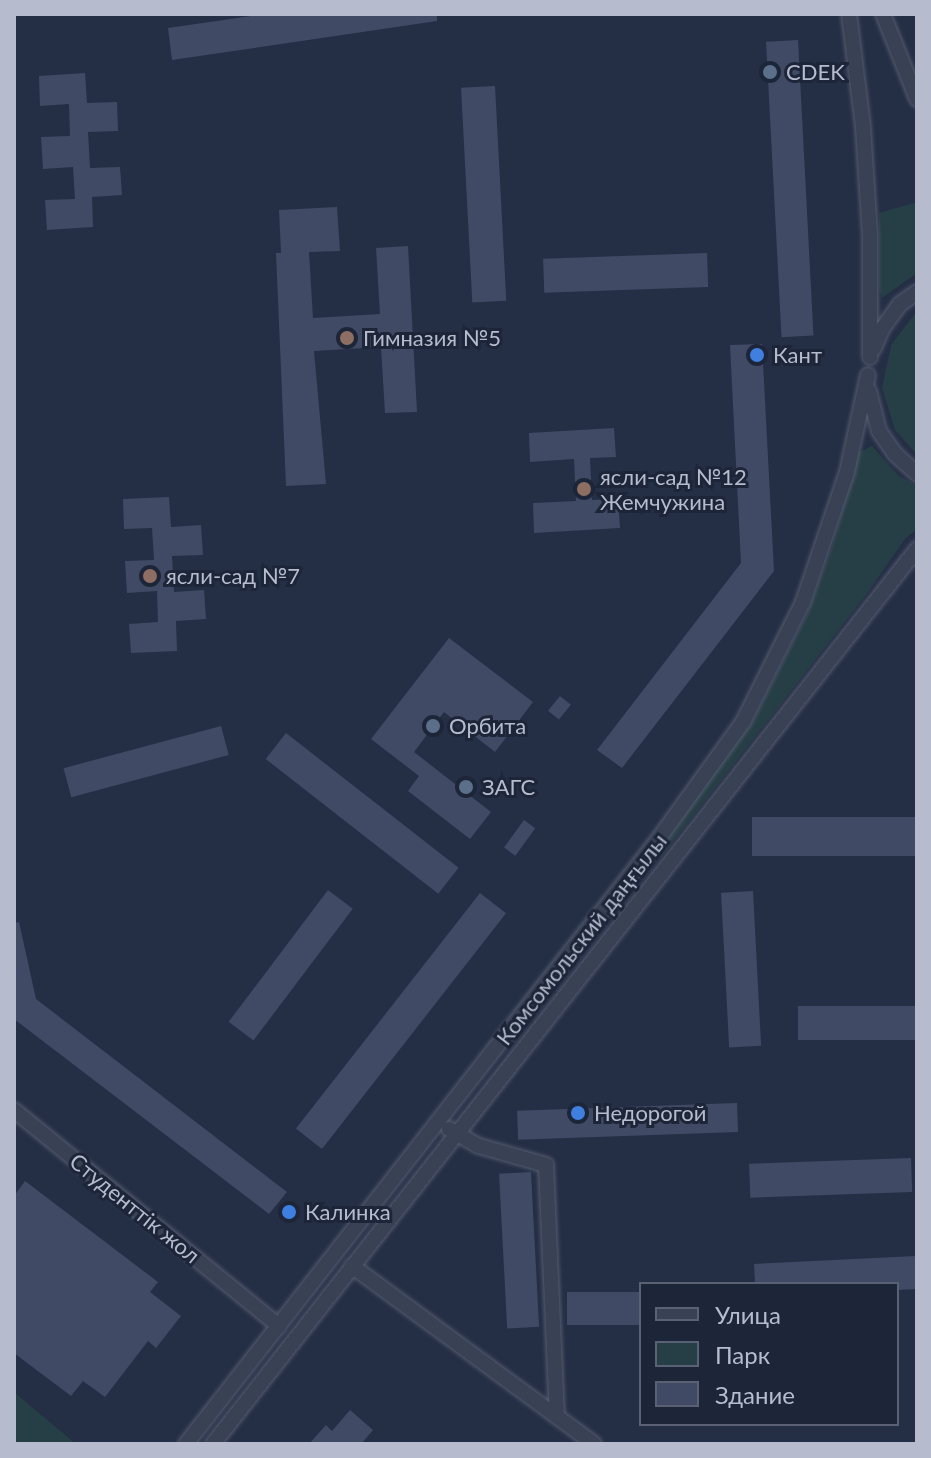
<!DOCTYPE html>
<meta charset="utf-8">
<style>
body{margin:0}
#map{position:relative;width:931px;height:1458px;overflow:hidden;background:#242e45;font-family:Lato,sans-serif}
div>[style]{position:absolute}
.green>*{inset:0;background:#263e46}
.building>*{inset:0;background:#404a65;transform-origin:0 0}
.roads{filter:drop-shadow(0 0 2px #545b6e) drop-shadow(0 0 2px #545b6e)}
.minor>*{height:14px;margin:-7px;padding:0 7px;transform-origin:7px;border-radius:7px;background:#394154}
.dots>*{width:22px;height:22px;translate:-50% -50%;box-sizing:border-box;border:4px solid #1d2539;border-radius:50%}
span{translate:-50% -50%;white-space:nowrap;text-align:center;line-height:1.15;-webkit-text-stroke:6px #1d2539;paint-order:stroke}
.poi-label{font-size:22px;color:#b6bcce}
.left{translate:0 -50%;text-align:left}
.street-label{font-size:22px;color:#b6bcce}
.frame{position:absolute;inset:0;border:16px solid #b6bcce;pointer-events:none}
.legend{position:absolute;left:639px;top:1282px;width:260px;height:144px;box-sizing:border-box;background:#1d2539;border:2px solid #5a6175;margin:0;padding:10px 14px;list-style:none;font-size:24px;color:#b6bcce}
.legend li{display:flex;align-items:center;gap:16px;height:40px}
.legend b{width:40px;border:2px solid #5a6175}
</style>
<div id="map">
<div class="green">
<div style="clip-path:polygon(917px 202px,917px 273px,882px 298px,879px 289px,879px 213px)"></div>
<div style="clip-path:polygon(917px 311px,917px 455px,895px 430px,882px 388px,891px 345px)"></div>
<div style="clip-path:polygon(872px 446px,899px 476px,917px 485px,917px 529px,905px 539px,866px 595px,661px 857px,656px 852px,752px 722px,807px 614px,832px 546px,859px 452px)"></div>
<div style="clip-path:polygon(14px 1392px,76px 1444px,14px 1444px)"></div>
</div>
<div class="building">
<div style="clip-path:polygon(265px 14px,437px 14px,437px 21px,172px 60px,168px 28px)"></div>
<div style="left:798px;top:40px;width:296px;height:32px;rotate:87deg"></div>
<div style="clip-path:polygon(85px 73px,87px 103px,117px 102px,118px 131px,88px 132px,90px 168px,120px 167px,122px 195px,92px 197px,93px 227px,47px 230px,45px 200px,75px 199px,73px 167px,43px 169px,41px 137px,70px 136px,69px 104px,40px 106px,39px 76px)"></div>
<div style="left:495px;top:86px;width:215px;height:34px;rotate:87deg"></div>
<div style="clip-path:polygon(337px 207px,340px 251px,309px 252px,313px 318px,380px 314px,376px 248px,408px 246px,417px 412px,385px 413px,381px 347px,314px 351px,326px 484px,286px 486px,276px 253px,281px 253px,279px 210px)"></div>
<div style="left:707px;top:253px;width:34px;height:164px;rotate:88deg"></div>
<div style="clip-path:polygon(762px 344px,774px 571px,622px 768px,597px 750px,741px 563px,730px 345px)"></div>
<div style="clip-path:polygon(614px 428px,616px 457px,590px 458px,592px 500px,618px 499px,620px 528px,534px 533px,533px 503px,576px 501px,574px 459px,530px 462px,529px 433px)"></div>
<div style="clip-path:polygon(169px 497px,171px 527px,201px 525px,203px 555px,172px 556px,174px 592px,204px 590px,206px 619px,176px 621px,177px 651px,131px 653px,129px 624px,158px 622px,157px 591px,127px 593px,125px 561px,154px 560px,152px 528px,124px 529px,123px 499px)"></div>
<div style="clip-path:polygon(449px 638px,533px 702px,495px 752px,444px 712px,414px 752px,491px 812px,470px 839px,408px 791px,419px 776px,371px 739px)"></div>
<div style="left:560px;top:696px;width:14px;height:19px;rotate:39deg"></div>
<div style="left:221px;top:726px;width:30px;height:163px;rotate:75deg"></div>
<div style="left:286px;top:733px;width:219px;height:33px;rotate:38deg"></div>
<div style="left:917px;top:817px;width:39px;height:165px;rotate:90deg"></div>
<div style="left:524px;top:820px;width:14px;height:34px;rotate:36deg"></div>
<div style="left:328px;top:890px;width:31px;height:165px;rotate:37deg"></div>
<div style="left:753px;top:891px;width:155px;height:32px;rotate:87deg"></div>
<div style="left:480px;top:893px;width:33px;height:299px;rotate:38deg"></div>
<div style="clip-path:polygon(19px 922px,36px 999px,287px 1192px,269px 1214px,14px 1019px,14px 923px)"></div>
<div style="left:917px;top:1006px;width:34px;height:119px;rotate:90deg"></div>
<div style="left:737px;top:1103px;width:29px;height:220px;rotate:88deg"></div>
<div style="left:911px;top:1158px;width:34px;height:162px;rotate:88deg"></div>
<div style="left:531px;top:1172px;width:155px;height:32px;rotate:87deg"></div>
<div style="clip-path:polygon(25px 1181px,158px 1282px,150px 1292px,181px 1316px,156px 1348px,148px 1341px,105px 1397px,83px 1381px,71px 1396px,14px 1353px,14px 1196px)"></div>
<div style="clip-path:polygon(916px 1256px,917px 1289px,897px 1290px,897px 1284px,755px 1284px,754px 1264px)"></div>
<div style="left:641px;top:1292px;width:33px;height:74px;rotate:90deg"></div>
<div style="clip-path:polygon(350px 1410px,373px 1430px,361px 1444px,309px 1444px,326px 1425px,332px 1431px)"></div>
</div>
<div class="roads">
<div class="minor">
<div style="left:849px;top:14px;width:114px;rotate:82.9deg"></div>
<div style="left:863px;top:127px;width:108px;rotate:86.3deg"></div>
<div style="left:870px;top:235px;width:122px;rotate:90deg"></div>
<div style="left:883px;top:14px;width:92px;rotate:68.2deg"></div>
<div style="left:874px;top:348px;width:21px;rotate:-67deg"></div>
<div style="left:882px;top:329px;width:31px;rotate:-54deg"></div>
<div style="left:900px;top:304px;width:21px;rotate:-35deg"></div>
<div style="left:869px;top:391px;width:41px;rotate:76deg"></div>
<div style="left:879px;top:431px;width:28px;rotate:55deg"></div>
<div style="left:895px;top:454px;width:30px;rotate:42deg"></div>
<div style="left:14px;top:1110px;width:342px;rotate:39.2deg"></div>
<div style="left:449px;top:1129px;width:34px;rotate:30deg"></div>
<div style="left:479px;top:1146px;width:70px;rotate:15.8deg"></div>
<div style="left:546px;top:1165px;width:252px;rotate:87.5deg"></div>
<div style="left:352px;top:1266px;width:300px;rotate:36.3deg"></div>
<div style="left:186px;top:1444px;width:770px;rotate:-52.01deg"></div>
<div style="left:660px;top:837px;width:142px;rotate:-54.2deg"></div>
<div style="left:743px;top:722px;width:134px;rotate:-63.4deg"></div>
<div style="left:803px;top:602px;width:137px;rotate:-71.3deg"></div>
<div style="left:847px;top:472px;width:99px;rotate:-77.8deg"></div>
<div style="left:213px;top:1444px;width:1139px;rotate:-51.81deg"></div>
</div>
</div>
<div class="dots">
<div style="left:770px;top:72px;background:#5c6f8a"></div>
<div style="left:347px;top:338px;background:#8d6e63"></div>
<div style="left:757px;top:355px;background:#3f7fe0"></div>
<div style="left:584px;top:489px;background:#8d6e63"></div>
<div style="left:150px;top:576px;background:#8d6e63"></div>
<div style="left:433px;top:726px;background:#5c6f8a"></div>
<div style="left:466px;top:787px;background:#5c6f8a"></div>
<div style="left:578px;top:1113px;background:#3f7fe0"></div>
<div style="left:289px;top:1212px;background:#3f7fe0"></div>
</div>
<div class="poi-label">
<span class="left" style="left:786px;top:72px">CDEK</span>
<span class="left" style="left:363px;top:338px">Гимназия №5</span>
<span class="left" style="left:773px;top:355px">Кант</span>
<span class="left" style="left:600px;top:489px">ясли-сад №12<br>Жемчужина</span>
<span class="left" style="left:166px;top:576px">ясли-сад №7</span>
<span class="left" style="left:449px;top:726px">Орбита</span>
<span class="left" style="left:482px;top:787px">ЗАГС</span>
<span class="left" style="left:594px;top:1113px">Недорогой</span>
<span class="left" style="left:305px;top:1212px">Калинка</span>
</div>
<div class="street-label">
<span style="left:581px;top:939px;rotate:-52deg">Комсомольский даңғылы</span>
<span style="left:135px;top:1208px;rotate:39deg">Студенттік жол</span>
</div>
<div class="frame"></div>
<ul class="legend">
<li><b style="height:10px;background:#394154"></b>Улица</li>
<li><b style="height:22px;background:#263e46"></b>Парк</li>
<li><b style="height:22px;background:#404a65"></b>Здание</li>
</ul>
</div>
